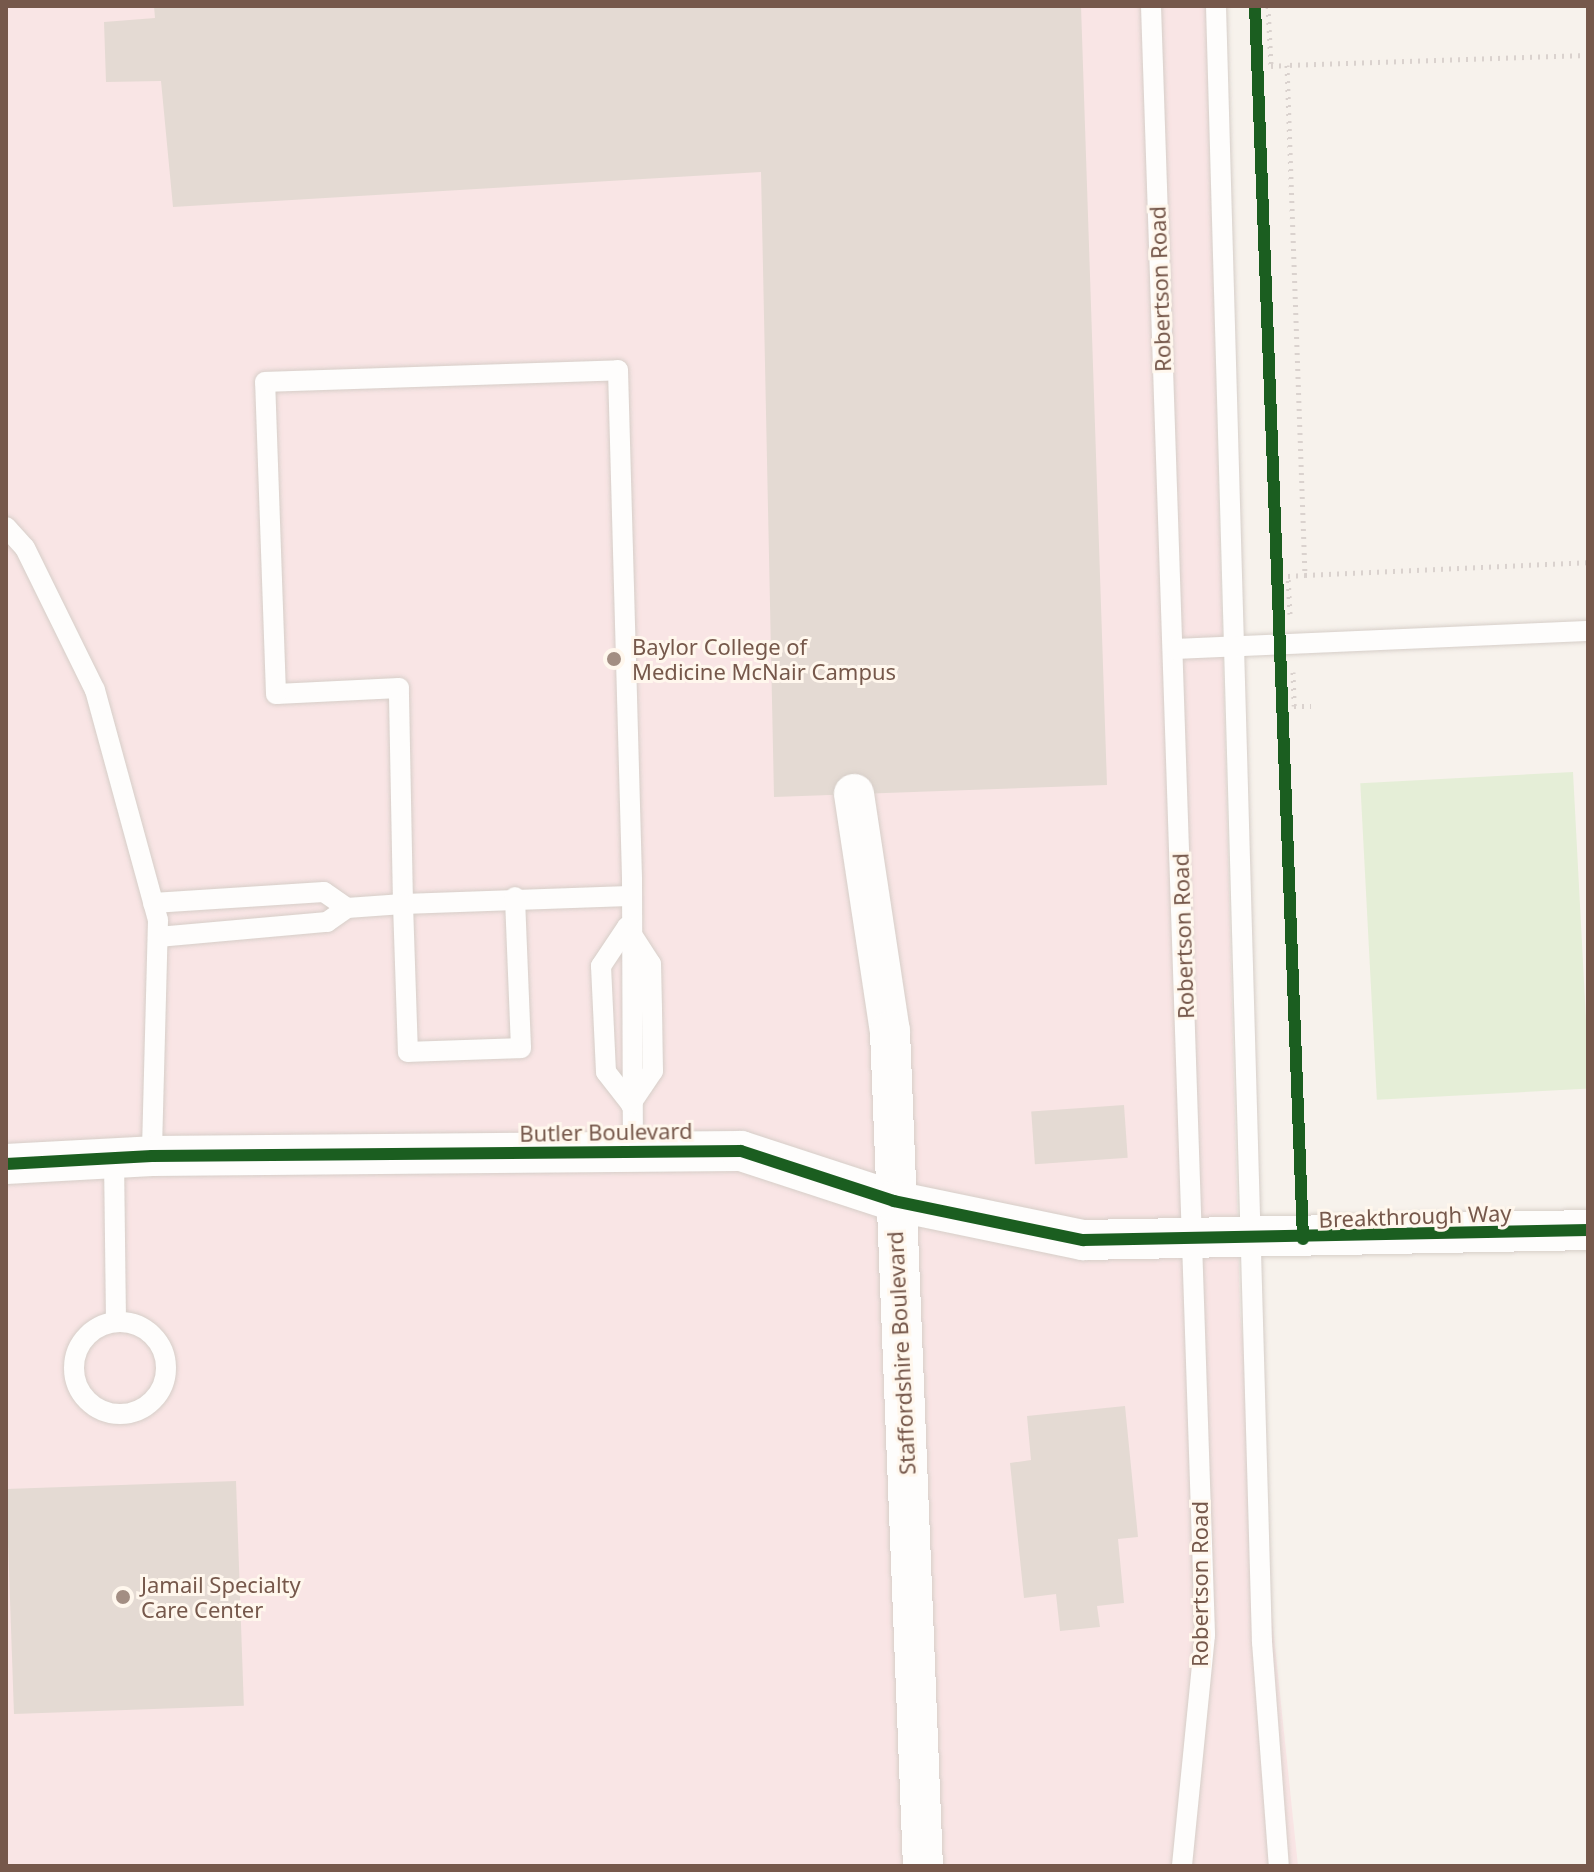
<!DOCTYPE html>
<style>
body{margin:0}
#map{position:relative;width:1594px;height:1872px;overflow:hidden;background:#f7f2ec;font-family:"Noto Sans",sans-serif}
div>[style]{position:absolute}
.medical>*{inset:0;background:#f9e5e5}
.green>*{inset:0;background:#e5eed7;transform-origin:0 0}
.building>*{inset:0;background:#e4dad3;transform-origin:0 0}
.path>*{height:5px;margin-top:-2.5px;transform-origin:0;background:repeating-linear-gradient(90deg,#dad2ce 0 2px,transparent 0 8px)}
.roads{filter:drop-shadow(0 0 2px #d6cec8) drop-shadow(0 0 2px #d6cec8)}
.lane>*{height:20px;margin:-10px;padding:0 10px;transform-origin:10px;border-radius:10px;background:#fefdfc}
.lane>.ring{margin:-10px;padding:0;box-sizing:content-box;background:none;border:20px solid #fefdfc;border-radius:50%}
.street>*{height:40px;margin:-20px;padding:0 20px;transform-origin:20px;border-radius:20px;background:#fefdfc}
.cycleway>*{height:12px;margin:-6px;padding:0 6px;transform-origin:6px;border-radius:6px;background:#1b5e20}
.dots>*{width:22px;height:22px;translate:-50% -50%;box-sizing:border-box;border:4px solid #fff7ed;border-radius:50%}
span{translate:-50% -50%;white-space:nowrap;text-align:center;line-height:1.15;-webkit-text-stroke:6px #fff7ed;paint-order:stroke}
.street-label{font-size:22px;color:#76584b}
.poi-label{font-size:22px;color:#76584b}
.left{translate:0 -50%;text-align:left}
.frame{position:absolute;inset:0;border:8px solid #76584b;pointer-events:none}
</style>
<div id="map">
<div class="medical">
<div style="clip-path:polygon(6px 6px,1206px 6px,1240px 1312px,1298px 1866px,6px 1866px)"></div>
</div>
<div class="green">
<div style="left:1573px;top:772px;width:317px;height:213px;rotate:87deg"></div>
</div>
<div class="building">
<div style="clip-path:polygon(154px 6px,1081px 6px,1107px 785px,774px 797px,761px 172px,173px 207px,161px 81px,106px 82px,104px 22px,155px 18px)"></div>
<div style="left:1124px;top:1105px;width:53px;height:93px;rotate:86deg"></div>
<div style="clip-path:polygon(1125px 1406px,1138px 1537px,1118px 1539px,1124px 1603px,1097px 1606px,1100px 1627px,1060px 1631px,1056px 1594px,1024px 1598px,1010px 1463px,1031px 1460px,1027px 1416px)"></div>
<div style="left:236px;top:1481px;width:225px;height:230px;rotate:88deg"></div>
</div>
<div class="path">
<div style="left:1268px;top:6px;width:60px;rotate:87.1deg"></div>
<div style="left:1271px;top:66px;width:16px;rotate:-4deg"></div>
<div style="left:1588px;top:55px;width:301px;rotate:178.1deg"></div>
<div style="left:1287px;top:65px;width:510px;rotate:87.98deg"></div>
<div style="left:1305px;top:575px;width:283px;rotate:-2.6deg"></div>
<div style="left:1290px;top:614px;width:38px;rotate:-93deg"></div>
<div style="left:1288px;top:576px;width:17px;rotate:-3deg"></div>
<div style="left:1293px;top:672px;width:34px;rotate:88deg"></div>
<div style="left:1294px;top:706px;width:17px"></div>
</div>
<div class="roads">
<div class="lane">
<div style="left:1151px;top:6px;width:1630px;rotate:88.1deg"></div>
<div style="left:1205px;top:1635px;width:232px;rotate:95.7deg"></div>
<div style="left:1216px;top:6px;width:1637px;rotate:88.39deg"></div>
<div style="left:1262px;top:1642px;width:225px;rotate:85.7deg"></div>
<div style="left:6px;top:527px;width:28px;rotate:48deg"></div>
<div style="left:25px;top:548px;width:158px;rotate:63.8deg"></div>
<div style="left:95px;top:690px;width:238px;rotate:74.7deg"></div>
<div style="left:158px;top:920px;width:236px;rotate:91.5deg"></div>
<div style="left:1173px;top:649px;width:415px;rotate:-2.5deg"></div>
<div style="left:629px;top:896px;width:226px;rotate:178deg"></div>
<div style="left:403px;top:904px;width:216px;rotate:-91.1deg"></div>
<div style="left:399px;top:688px;width:123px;rotate:177.2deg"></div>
<div style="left:276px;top:694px;width:312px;rotate:-92deg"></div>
<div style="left:265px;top:382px;width:353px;rotate:-1.9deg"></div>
<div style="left:618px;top:370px;width:509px;rotate:88.42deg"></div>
<div style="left:632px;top:879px;width:272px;rotate:89.8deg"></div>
<div style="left:153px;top:903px;width:171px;rotate:-3.7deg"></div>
<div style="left:324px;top:892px;width:28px;rotate:35deg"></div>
<div style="left:627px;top:927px;width:47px;rotate:123.7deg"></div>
<div style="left:601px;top:966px;width:106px;rotate:87.3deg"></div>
<div style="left:606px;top:1072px;width:41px;rotate:52deg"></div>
<div style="left:627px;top:927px;width:44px;rotate:57deg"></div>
<div style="left:651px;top:964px;width:45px;rotate:88.7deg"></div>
<div style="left:652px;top:1009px;width:62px;rotate:89.1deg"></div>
<div style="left:653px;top:1071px;width:40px;rotate:124deg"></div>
<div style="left:158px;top:937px;width:170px;rotate:-5.1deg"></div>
<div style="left:327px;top:922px;width:24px;rotate:-35deg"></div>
<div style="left:347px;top:908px;width:56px;rotate:-4.1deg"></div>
<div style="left:403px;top:904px;width:148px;rotate:88.1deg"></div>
<div style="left:408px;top:1052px;width:113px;rotate:-2deg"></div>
<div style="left:521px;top:1048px;width:151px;rotate:-92.3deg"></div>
<div style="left:114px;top:1158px;width:164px;rotate:89.3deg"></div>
<div class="ring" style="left:74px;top:1322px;width:72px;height:72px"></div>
</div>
<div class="street">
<div style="left:854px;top:794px;width:240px;rotate:81.4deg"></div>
<div style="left:890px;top:1031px;width:836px;rotate:87.74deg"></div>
<div style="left:6px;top:1164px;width:146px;rotate:-3.1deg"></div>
<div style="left:152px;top:1156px;width:589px;rotate:-0.49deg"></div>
<div style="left:741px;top:1151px;width:161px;rotate:18.1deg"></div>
<div style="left:894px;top:1201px;width:193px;rotate:11.7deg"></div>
<div style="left:1083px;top:1240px;width:505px;rotate:-1.13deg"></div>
</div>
</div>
<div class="cycleway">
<div style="left:1255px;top:6px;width:1234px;rotate:87.77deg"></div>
<div style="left:6px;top:1164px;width:146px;rotate:-3.1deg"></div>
<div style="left:152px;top:1156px;width:589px;rotate:-0.49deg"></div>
<div style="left:741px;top:1151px;width:161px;rotate:18.1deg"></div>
<div style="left:894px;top:1201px;width:193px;rotate:11.7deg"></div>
<div style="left:1083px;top:1240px;width:505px;rotate:-1.13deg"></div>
</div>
<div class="dots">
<div style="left:614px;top:659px;background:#a38e83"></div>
<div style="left:123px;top:1597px;background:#a38e83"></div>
</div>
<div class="street-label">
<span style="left:1160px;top:289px;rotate:-92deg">Robertson Road</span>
<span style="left:1183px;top:936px;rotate:-92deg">Robertson Road</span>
<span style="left:606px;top:1132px;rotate:-1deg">Butler Boulevard</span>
<span style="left:1415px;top:1216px;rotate:-2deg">Breakthrough Way</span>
<span style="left:901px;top:1353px;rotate:-93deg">Staffordshire Boulevard</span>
<span style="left:1200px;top:1584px;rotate:-90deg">Robertson Road</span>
</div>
<div class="poi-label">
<span class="left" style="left:632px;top:659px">Baylor College of<br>Medicine McNair Campus</span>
<span class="left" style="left:141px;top:1597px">Jamail Specialty<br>Care Center</span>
</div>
<div class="frame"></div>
</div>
